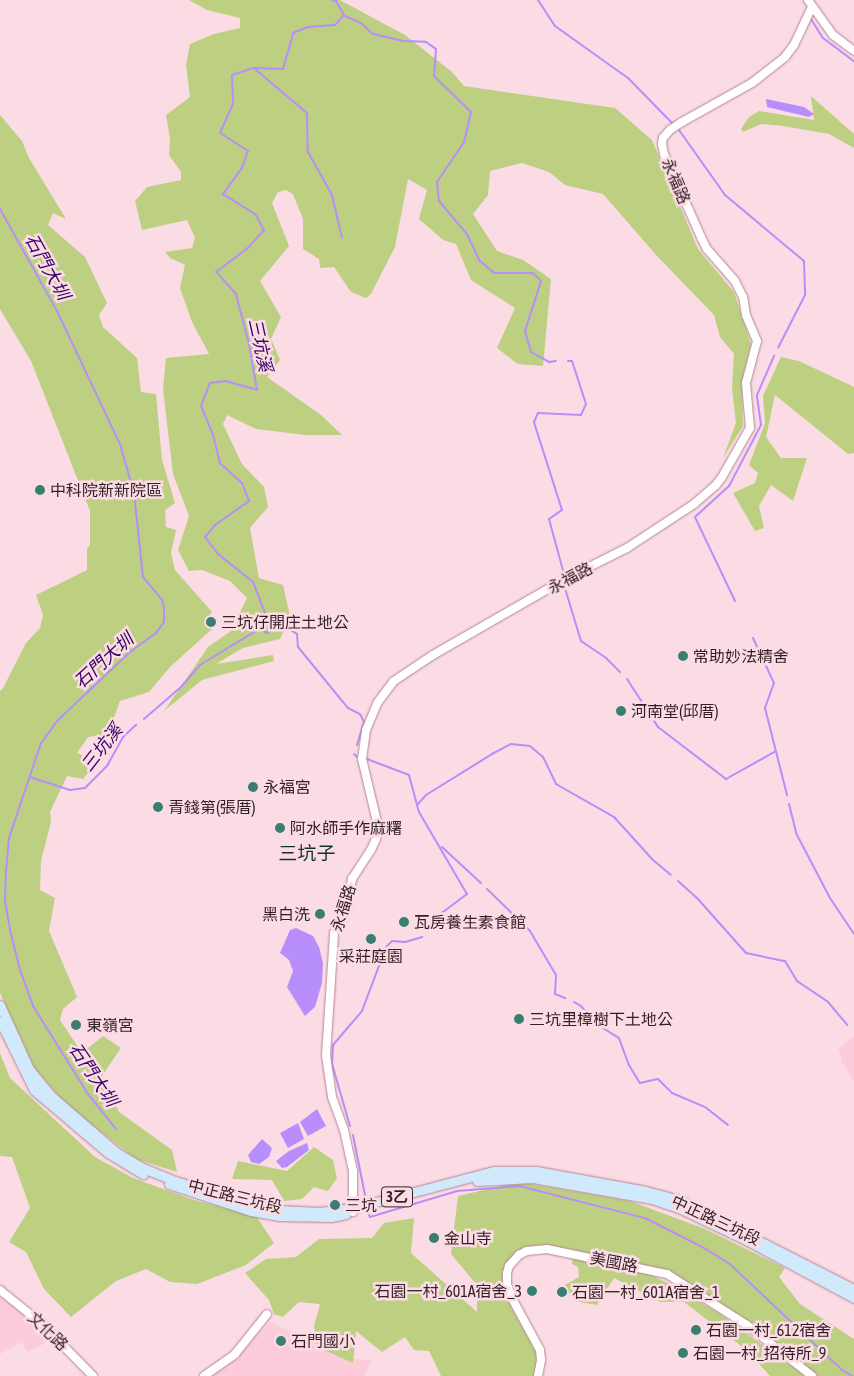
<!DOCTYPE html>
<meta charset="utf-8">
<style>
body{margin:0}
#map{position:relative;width:854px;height:1376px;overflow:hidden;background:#fbdce4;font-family:"Asap Condensed","Noto Sans TC",sans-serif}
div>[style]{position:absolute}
.built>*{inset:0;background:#fcccda}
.green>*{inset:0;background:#bdd082}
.water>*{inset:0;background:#b78efb}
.stream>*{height:2px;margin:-1px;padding:0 1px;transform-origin:1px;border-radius:1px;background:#b78efb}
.roads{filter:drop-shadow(0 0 1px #b58593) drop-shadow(0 0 1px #b58593)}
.minor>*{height:8px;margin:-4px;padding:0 4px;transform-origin:4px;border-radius:4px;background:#fff}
.major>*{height:9px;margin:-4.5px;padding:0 4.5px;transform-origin:4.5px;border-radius:4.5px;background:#d0e9fb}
.dots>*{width:14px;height:14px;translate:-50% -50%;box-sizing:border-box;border:2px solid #fbdce4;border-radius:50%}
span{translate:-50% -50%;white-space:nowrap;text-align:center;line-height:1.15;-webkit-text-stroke:5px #fbdce4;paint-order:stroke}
.shield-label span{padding:1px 4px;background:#fbdce4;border:1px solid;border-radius:4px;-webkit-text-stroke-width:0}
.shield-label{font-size:15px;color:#321f25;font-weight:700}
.street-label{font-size:16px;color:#321f25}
.poi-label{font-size:16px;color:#321f25}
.left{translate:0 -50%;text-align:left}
.right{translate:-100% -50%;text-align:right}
.water-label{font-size:18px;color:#390469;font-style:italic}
.quarter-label{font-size:19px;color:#12322c}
</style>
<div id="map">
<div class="built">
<div style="clip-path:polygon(854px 1036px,854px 1081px,841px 1061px,842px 1057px,838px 1049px)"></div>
<div style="clip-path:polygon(0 1295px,47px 1334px,46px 1343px,27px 1352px,22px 1342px,0 1354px)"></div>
<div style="clip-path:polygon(270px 1322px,353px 1359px,371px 1360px,365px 1376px,209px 1376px,223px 1367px)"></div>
</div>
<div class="green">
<div style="clip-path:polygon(189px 0,340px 0,405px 35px,452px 72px,464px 86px,615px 108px,652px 140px,698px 249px,734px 292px,751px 344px,742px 380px,743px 426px,723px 458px,736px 423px,732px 389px,734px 354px,720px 337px,714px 315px,657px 256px,603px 194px,565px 185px,549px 172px,522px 163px,490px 171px,488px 195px,473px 214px,497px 251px,523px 260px,551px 279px,543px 366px,518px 364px,497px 348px,515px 308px,471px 280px,456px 244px,443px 240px,419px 219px,427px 190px,408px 179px,395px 247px,371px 294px,366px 298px,351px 292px,334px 267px,320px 268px,319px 259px,303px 249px,303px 219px,293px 194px,286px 190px,278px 192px,272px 203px,289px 246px,260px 281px,281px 317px,271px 339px,280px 360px,267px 377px,321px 415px,342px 435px,305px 435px,256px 429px,227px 415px,223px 424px,242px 464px,264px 487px,268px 507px,250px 528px,259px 578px,283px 585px,290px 616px,280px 639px,243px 648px,216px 664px,273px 655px,274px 661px,202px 680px,164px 711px,208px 647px,231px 631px,247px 598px,230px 581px,202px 570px,189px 571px,178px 550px,189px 516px,173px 474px,163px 389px,166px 358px,209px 354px,192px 322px,180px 288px,185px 265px,170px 258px,165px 252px,192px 248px,195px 238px,187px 220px,142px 230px,135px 201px,147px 187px,181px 180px,181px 172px,169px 155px,170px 139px,166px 115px,190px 97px,186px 65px,190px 44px,214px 34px,240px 28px,240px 18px,207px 10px)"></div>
<div style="clip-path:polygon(811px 96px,854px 134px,854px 148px,829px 134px,783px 126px,761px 124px,743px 132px,741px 129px,749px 117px,759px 111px,814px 120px)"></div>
<div style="clip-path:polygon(0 115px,22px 141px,29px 158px,66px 219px,53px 213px,48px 225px,85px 257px,107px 303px,99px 315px,103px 327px,137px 358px,141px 392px,156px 394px,162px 460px,175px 503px,165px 510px,166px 527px,176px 530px,171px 553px,175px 570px,212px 612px,207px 620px,212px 629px,170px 667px,149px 692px,120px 701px,108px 734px,88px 737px,77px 753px,97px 762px,83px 779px,67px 776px,50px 812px,51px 822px,41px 861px,40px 890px,55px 898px,49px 931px,77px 997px,63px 1009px,60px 1020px,82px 1053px,103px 1036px,121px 1048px,102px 1076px,119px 1112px,172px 1150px,177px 1172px,136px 1159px,66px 1105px,34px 1067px,0 993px,0 691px,3px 688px,26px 643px,40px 628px,43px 615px,36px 595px,87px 570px,87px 549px,90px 545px,90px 511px,31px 361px,0 309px)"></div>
<div style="clip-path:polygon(781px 357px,799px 361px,854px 387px,854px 453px,848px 454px,775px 395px,766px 437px,781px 458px,807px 458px,793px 501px,771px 485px,759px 506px,764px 528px,755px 531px,733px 493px,755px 483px,758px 473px,749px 465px,765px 423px,763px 396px)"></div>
<div style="clip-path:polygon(0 1053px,10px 1078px,95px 1157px,133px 1178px,194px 1200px,256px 1216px,274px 1243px,246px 1265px,197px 1284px,170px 1282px,146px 1269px,116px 1281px,71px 1317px,44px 1289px,26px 1252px,9px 1242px,30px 1208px,12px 1157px,0 1156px)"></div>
<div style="clip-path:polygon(314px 1147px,333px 1160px,337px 1178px,328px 1191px,314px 1187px,302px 1199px,284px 1201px,272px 1180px,232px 1179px,238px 1161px,287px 1171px)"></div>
<div style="clip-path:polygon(519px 1182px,630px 1201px,705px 1229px,785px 1268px,779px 1277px,800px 1304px,854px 1339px,854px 1376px,816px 1376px,702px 1293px,636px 1262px,544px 1245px,524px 1247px,507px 1263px,502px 1275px,511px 1307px,538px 1355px,534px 1376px,441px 1376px,429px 1351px,414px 1350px,405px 1337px,382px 1352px,356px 1331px,353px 1363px,317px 1347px,314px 1326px,320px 1304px,299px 1302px,283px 1317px,274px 1314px,269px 1300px,245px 1273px,266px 1259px,296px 1257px,319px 1239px,372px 1238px,384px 1223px,414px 1218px,411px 1253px,477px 1312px,477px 1285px,451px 1254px,458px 1196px)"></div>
<div style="clip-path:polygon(573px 1256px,646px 1273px,672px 1285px,720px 1314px,805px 1376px,770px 1376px,745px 1349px,684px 1302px,660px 1302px,614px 1278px,597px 1305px,574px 1301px,565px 1285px,579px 1277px,578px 1267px,572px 1264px)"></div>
</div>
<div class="water">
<div style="clip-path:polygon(766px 99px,804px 107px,814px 114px,809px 117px,767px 107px)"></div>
<div style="clip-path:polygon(296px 928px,313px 936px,319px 947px,323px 963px,322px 983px,315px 1007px,305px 1016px,287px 987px,293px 971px,289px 960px,280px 953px,290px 930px)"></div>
<div style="clip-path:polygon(317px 1109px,326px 1126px,308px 1136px,300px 1122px)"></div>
<div style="clip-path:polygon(298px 1123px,304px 1139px,288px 1148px,280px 1133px)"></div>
<div style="clip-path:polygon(262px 1139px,272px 1148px,269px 1157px,259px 1164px,251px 1162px,248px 1155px)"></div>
<div style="clip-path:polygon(307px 1143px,309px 1150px,287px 1167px,282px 1168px,276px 1161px,289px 1151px)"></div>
</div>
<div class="stream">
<div style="left:538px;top:0;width:31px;rotate:57deg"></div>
<div style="left:555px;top:26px;width:90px;rotate:35.5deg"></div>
<div style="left:628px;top:78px;width:63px;rotate:45.6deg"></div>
<div style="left:345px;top:16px;width:17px;rotate:24deg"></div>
<div style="left:361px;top:23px;width:16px;rotate:43deg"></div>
<div style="left:373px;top:34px;width:31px;rotate:13deg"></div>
<div style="left:403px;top:41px;width:23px;rotate:2deg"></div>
<div style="left:426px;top:42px;width:12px;rotate:35deg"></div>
<div style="left:436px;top:49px;width:27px;rotate:94deg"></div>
<div style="left:434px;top:76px;width:52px;rotate:44.2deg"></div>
<div style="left:471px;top:112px;width:31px;rotate:103deg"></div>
<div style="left:464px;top:142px;width:48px;rotate:124deg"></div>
<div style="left:437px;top:182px;width:19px;rotate:84deg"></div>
<div style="left:439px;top:201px;width:43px;rotate:49.7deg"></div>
<div style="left:467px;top:234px;width:29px;rotate:65deg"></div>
<div style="left:479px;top:260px;width:20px;rotate:41deg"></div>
<div style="left:494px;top:273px;width:39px"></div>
<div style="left:533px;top:273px;width:11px;rotate:45deg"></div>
<div style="left:541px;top:281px;width:52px;rotate:107.7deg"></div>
<div style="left:525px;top:331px;width:22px;rotate:74deg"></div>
<div style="left:531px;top:352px;width:21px;rotate:29deg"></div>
<div style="left:549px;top:362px;width:7px;rotate:-8deg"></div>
<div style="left:811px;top:19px;width:22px;rotate:58deg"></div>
<div style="left:823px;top:38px;width:39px;rotate:37deg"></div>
<div style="left:255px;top:69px;width:68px;rotate:40.2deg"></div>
<div style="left:307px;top:113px;width:39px;rotate:89deg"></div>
<div style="left:308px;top:152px;width:49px;rotate:60.8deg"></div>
<div style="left:332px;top:195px;width:44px;rotate:76.9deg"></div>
<div style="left:679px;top:130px;width:80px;rotate:54.7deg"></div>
<div style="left:725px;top:195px;width:103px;rotate:39.9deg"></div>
<div style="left:804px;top:261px;width:34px;rotate:88deg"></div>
<div style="left:805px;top:295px;width:59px;rotate:117deg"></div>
<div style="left:0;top:209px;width:117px;rotate:60.8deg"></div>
<div style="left:57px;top:311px;width:147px;rotate:64.7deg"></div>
<div style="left:120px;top:444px;width:51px;rotate:74.1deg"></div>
<div style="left:134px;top:493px;width:84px;rotate:83.9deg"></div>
<div style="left:143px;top:577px;width:30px;rotate:50deg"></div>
<div style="left:162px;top:600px;width:8px;rotate:76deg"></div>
<div style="left:164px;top:608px;width:14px;rotate:90deg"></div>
<div style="left:164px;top:622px;width:14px;rotate:126deg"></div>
<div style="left:156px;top:633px;width:31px;rotate:144deg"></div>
<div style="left:131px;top:651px;width:100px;rotate:136.6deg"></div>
<div style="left:58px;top:720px;width:29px;rotate:126deg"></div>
<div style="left:41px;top:743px;width:100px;rotate:108.6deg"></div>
<div style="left:9px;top:838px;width:32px;rotate:95deg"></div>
<div style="left:6px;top:870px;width:31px;rotate:92deg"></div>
<div style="left:5px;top:901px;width:29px;rotate:80deg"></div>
<div style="left:10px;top:930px;width:41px;rotate:76deg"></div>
<div style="left:20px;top:970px;width:38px;rotate:70deg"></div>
<div style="left:33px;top:1006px;width:104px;rotate:58deg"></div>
<div style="left:88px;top:1094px;width:45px;rotate:51.3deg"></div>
<div style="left:564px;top:574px;width:57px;rotate:-105.3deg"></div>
<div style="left:549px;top:519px;width:16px;rotate:-35deg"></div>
<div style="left:562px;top:510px;width:92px;rotate:-107.7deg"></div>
<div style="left:534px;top:422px;width:10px;rotate:-66deg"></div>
<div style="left:538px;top:413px;width:43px;rotate:2.7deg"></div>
<div style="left:581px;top:415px;width:12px;rotate:-66deg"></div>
<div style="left:586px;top:404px;width:45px;rotate:-108deg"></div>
<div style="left:572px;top:361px;width:4px;rotate:180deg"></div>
<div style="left:568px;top:581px;width:6px;rotate:135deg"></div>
<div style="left:564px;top:585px;width:59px;rotate:73.1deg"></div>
<div style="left:581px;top:641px;width:30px;rotate:34deg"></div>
<div style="left:606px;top:658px;width:20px;rotate:45deg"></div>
<div style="left:735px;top:601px;width:93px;rotate:-115.5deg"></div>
<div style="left:695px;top:517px;width:46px;rotate:-42.4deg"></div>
<div style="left:729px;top:486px;width:69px;rotate:-62.3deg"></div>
<div style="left:761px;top:425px;width:30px;rotate:-98deg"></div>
<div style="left:757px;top:395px;width:43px;rotate:-66.4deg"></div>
<div style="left:259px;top:629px;width:9px;rotate:27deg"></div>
<div style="left:267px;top:633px;width:16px;rotate:-38deg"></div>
<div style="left:280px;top:623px;width:20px;rotate:33deg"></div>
<div style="left:297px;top:634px;width:13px;rotate:86deg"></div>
<div style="left:298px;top:647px;width:79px;rotate:50.7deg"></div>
<div style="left:348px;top:708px;width:13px;rotate:27deg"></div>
<div style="left:360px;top:714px;width:9px;rotate:63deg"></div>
<div style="left:364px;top:722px;width:24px;rotate:107deg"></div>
<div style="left:753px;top:638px;width:50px;rotate:65deg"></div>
<div style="left:774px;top:683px;width:27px;rotate:110deg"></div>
<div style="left:765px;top:708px;width:90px;rotate:75.8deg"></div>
<div style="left:627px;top:679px;width:57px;rotate:57.1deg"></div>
<div style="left:658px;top:727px;width:86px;rotate:37.4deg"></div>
<div style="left:726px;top:779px;width:57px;rotate:-29.2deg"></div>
<div style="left:144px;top:719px;width:49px;rotate:-40.9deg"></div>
<div style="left:181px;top:687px;width:29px;rotate:-49deg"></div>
<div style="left:200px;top:665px;width:69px;rotate:-31.4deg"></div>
<div style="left:259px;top:629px;width:17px;rotate:-69deg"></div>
<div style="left:265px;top:613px;width:33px;rotate:-111deg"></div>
<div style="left:253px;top:582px;width:45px;rotate:-141.3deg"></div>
<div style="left:218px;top:554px;width:21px;rotate:-127deg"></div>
<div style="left:205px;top:537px;width:16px;rotate:-50deg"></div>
<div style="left:215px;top:525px;width:42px;rotate:-35.2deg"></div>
<div style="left:249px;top:501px;width:19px;rotate:-111deg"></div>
<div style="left:242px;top:483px;width:30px;rotate:-138deg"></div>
<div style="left:220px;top:463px;width:29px;rotate:-104deg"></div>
<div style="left:213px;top:435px;width:31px;rotate:-112deg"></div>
<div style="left:201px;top:406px;width:25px;rotate:-69deg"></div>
<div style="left:210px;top:383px;width:16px;rotate:-7deg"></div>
<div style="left:226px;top:381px;width:32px;rotate:16deg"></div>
<div style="left:257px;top:390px;width:47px;rotate:-99.9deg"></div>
<div style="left:249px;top:344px;width:52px;rotate:-104.6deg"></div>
<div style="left:236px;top:294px;width:30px;rotate:-132deg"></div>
<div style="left:216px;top:272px;width:39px;rotate:-37deg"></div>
<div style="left:247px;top:249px;width:25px;rotate:-48deg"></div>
<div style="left:264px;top:230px;width:18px;rotate:-119deg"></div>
<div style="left:255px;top:214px;width:38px;rotate:-148deg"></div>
<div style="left:223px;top:194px;width:32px;rotate:-54deg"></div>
<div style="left:242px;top:168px;width:18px;rotate:-71deg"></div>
<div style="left:248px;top:151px;width:33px;rotate:-147deg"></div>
<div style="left:220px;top:133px;width:32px;rotate:-66deg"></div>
<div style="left:233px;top:104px;width:29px;rotate:-92deg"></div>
<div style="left:232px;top:75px;width:23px;rotate:-18deg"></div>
<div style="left:254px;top:68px;width:29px;rotate:2deg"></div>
<div style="left:283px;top:69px;width:37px;rotate:-74deg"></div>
<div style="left:293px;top:33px;width:16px;rotate:-22deg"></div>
<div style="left:308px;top:27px;width:27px;rotate:-4deg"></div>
<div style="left:335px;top:25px;width:13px;rotate:-48deg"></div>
<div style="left:344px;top:15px;width:16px;rotate:-120deg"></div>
<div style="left:336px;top:1px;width:4px;rotate:-166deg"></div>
<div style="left:354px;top:754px;width:4px;rotate:45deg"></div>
<div style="left:367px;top:759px;width:45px;rotate:20.9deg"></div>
<div style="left:409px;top:775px;width:38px;rotate:75deg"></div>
<div style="left:419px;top:812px;width:95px;rotate:59.7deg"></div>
<div style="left:467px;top:894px;width:45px;rotate:143.1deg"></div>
<div style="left:30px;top:777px;width:42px;rotate:18deg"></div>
<div style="left:70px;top:790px;width:15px;rotate:-8deg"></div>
<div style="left:85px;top:788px;width:31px;rotate:-45deg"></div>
<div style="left:107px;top:766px;width:33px;rotate:-61deg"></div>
<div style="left:123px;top:737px;width:18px;rotate:-43deg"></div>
<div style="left:789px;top:804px;width:30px;rotate:76deg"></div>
<div style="left:796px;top:833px;width:73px;rotate:62.4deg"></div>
<div style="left:830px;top:898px;width:43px;rotate:56.3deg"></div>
<div style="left:417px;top:805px;width:13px;rotate:-48deg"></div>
<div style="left:426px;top:795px;width:78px;rotate:-31.8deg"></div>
<div style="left:492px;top:754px;width:21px;rotate:-28deg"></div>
<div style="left:511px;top:744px;width:19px;rotate:6deg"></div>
<div style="left:530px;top:746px;width:17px;rotate:40deg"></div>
<div style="left:543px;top:757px;width:30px;rotate:64deg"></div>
<div style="left:556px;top:784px;width:67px;rotate:29.6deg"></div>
<div style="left:614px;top:817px;width:58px;rotate:47.8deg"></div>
<div style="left:653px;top:860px;width:23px;rotate:40deg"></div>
<div style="left:442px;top:847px;width:53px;rotate:42.7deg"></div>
<div style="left:678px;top:881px;width:25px;rotate:42deg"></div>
<div style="left:697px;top:898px;width:74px;rotate:48.3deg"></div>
<div style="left:746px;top:953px;width:40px;rotate:12deg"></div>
<div style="left:785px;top:961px;width:23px;rotate:59deg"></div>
<div style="left:797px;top:981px;width:37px;rotate:34deg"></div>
<div style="left:828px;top:1002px;width:30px;rotate:50deg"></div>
<div style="left:487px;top:889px;width:60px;rotate:44.3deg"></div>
<div style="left:530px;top:931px;width:51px;rotate:59.4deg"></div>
<div style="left:556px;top:975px;width:19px;rotate:93deg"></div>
<div style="left:555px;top:994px;width:11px;rotate:22deg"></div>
<div style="left:574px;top:1002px;width:8px;rotate:30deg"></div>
<div style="left:581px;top:1006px;width:22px;rotate:51deg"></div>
<div style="left:595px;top:1023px;width:28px;rotate:32deg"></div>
<div style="left:619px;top:1038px;width:29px;rotate:70deg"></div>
<div style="left:629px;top:1065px;width:21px;rotate:59deg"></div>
<div style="left:640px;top:1083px;width:18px;rotate:-13deg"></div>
<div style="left:658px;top:1079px;width:20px;rotate:45deg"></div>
<div style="left:672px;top:1093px;width:36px;rotate:23deg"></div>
<div style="left:705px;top:1107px;width:29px;rotate:38deg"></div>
<div style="left:350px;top:1126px;width:65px;rotate:-106.2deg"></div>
<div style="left:332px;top:1064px;width:19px;rotate:-87deg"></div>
<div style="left:333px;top:1045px;width:45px;rotate:-49.5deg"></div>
<div style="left:362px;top:1011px;width:68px;rotate:-69.4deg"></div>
<div style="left:386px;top:947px;width:8px;rotate:-45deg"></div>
<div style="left:392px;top:941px;width:13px;rotate:4deg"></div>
<div style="left:405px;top:942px;width:18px;rotate:-16deg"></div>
<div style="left:353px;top:1135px;width:66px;rotate:78.7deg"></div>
<div style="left:369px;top:1215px;width:2px;rotate:63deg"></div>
<div style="left:370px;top:1217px;width:91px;rotate:-16.6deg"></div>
<div style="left:457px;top:1191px;width:62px;rotate:-4.6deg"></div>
<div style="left:519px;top:1186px;width:130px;rotate:14.3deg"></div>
<div style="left:645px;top:1218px;width:66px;rotate:27deg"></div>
<div style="left:704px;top:1248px;width:32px;rotate:32deg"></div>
<div style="left:731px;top:1265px;width:153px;rotate:43.4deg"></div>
<div style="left:842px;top:1370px;width:12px;rotate:31deg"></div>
</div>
<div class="roads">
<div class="minor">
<div style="left:808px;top:0;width:43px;rotate:54.5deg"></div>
<div style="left:833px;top:35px;width:26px;rotate:37deg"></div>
<div style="left:353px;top:1212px;width:41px;rotate:-90deg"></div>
<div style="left:353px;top:1171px;width:42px;rotate:-102.4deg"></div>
<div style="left:344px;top:1130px;width:35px;rotate:-110deg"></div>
<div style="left:332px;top:1097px;width:42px;rotate:-98.1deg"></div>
<div style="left:326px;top:1055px;width:122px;rotate:-86.2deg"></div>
<div style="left:334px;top:933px;width:26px;rotate:-62deg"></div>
<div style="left:346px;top:910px;width:32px;rotate:-79deg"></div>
<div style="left:352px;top:879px;width:35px;rotate:-57deg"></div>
<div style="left:371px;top:850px;width:12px;rotate:-66deg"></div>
<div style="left:376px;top:839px;width:13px;rotate:-81deg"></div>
<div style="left:378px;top:826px;width:69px;rotate:-103.4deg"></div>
<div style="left:362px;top:759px;width:29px;rotate:-82deg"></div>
<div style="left:366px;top:730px;width:30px;rotate:-67deg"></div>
<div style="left:378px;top:702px;width:26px;rotate:-53deg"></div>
<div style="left:394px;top:681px;width:47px;rotate:-33.7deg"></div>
<div style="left:433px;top:655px;width:152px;rotate:-29.9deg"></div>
<div style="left:565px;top:579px;width:69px;rotate:-26.6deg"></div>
<div style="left:627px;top:548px;width:80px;rotate:-33.3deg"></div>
<div style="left:694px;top:504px;width:29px;rotate:-41deg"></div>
<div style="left:716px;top:485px;width:10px;rotate:-53deg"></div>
<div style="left:722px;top:477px;width:56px;rotate:-60.3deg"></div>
<div style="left:750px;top:428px;width:45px;rotate:-95.1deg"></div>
<div style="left:746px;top:383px;width:43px;rotate:-75.3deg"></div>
<div style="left:757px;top:341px;width:28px;rotate:-113deg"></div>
<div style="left:746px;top:315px;width:18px;rotate:-99deg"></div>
<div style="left:743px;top:297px;width:18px;rotate:-117deg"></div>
<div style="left:735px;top:281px;width:43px;rotate:-131.2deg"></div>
<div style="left:707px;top:249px;width:13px;rotate:-117deg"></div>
<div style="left:701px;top:237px;width:91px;rotate:-114deg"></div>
<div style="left:664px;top:154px;width:10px;rotate:-101deg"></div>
<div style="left:662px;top:144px;width:6px;rotate:-81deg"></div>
<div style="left:663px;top:138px;width:11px;rotate:-49deg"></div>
<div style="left:670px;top:130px;width:14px;rotate:-34deg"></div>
<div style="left:682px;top:122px;width:80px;rotate:-29.1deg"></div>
<div style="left:752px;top:83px;width:42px;rotate:-38.2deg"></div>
<div style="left:785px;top:57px;width:15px;rotate:-53deg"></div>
<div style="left:794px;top:45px;width:42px;rotate:-64.7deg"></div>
<div style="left:0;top:1290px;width:54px;rotate:39deg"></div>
<div style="left:42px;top:1324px;width:73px;rotate:45.6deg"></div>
<div style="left:204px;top:1376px;width:38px;rotate:-35deg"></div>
<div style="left:235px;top:1354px;width:51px;rotate:-51.3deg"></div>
<div style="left:538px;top:1376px;width:16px;rotate:-79deg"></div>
<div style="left:541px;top:1360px;width:10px;rotate:-96deg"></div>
<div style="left:540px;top:1350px;width:57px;rotate:-118.4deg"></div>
<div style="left:513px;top:1300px;width:17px;rotate:-111deg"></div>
<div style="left:507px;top:1284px;width:11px;rotate:-90deg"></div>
<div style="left:507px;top:1273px;width:7px;rotate:-74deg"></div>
<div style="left:509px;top:1266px;width:15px;rotate:-48deg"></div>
<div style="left:519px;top:1255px;width:9px;rotate:-27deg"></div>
<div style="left:527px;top:1251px;width:20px;rotate:-6deg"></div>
<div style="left:547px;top:1249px;width:123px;rotate:11.8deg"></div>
<div style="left:667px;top:1274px;width:95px;rotate:32.5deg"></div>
<div style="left:747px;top:1325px;width:83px;rotate:38.1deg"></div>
</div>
<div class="major">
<div style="left:0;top:1005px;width:70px;rotate:65.6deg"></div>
<div style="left:29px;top:1069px;width:33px;rotate:51deg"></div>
<div style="left:50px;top:1095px;width:87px;rotate:40.8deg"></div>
<div style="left:116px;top:1152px;width:31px;rotate:31deg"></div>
<div style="left:143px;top:1168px;width:35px;rotate:22deg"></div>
<div style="left:175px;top:1181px;width:106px;rotate:15.9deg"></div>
<div style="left:277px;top:1210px;width:43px;rotate:2.7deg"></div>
<div style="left:320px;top:1212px;width:33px;rotate:-7deg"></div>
<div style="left:353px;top:1208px;width:146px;rotate:-14.7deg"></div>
<div style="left:494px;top:1171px;width:42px"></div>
<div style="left:536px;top:1171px;width:108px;rotate:10.2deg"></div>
<div style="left:642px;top:1190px;width:38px;rotate:15deg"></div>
<div style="left:679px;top:1200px;width:196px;rotate:27deg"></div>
<div style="left:0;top:1021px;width:77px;rotate:63.8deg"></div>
<div style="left:34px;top:1090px;width:97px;rotate:40.4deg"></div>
<div style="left:108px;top:1153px;width:41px;rotate:31deg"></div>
<div style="left:477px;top:1181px;width:56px;rotate:-3.1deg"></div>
<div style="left:533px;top:1178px;width:121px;rotate:10deg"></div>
<div style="left:652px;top:1199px;width:31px;rotate:19deg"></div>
<div style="left:681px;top:1209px;width:74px;rotate:25.5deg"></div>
<div style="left:748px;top:1241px;width:120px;rotate:28.3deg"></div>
<div style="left:169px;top:1184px;width:86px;rotate:18.2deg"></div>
<div style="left:251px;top:1211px;width:29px;rotate:10deg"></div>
<div style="left:280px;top:1216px;width:51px;rotate:1.1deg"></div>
<div style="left:331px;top:1217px;width:15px;rotate:-11deg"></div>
</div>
</div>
<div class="dots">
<div style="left:40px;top:490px;background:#3a7e71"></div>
<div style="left:211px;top:622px;background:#3a7e71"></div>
<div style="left:683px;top:656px;background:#3a7e71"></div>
<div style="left:621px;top:711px;background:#3a7e71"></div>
<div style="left:253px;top:787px;background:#3a7e71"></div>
<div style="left:158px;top:807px;background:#3a7e71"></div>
<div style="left:280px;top:828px;background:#3a7e71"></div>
<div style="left:320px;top:914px;background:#3a7e71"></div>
<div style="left:404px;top:922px;background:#3a7e71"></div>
<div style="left:371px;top:939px;background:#3a7e71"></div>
<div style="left:519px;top:1019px;background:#3a7e71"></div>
<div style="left:76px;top:1025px;background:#3a7e71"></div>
<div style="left:335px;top:1205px;background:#3a7e71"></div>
<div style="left:434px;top:1238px;background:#3a7e71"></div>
<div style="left:532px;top:1291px;background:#3a7e71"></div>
<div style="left:562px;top:1292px;background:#3a7e71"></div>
<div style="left:696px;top:1330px;background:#3a7e71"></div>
<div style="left:281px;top:1341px;background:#3a7e71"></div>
<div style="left:683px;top:1353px;background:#3a7e71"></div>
</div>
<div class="shield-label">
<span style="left:397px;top:1197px">3乙</span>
</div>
<div class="street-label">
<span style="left:676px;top:181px;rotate:67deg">永福路</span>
<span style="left:570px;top:578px;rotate:-28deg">永福路</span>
<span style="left:343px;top:908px;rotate:-73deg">永福路</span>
<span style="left:235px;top:1196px;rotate:14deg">中正路三坑段</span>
<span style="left:716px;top:1220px;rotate:25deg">中正路三坑段</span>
<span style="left:614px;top:1262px;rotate:11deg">美國路</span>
<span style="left:48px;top:1331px;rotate:43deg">文化路</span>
</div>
<div class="poi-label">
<span class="left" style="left:50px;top:490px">中科院新新院區</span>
<span class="left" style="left:221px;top:622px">三坑仔開庄土地公</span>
<span class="left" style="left:693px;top:656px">常助妙法精舍</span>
<span class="left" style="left:631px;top:711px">河南堂(邱厝)</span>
<span class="left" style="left:263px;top:787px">永福宮</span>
<span class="left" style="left:168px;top:807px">青錢第(張厝)</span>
<span class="left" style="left:290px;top:828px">阿水師手作麻糬</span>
<span class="right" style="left:310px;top:914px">黑白洗</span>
<span class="left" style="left:414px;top:922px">瓦房養生素食館</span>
<span style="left:371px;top:956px">采莊庭園</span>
<span class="left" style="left:529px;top:1019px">三坑里樟樹下土地公</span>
<span class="left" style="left:86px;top:1025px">東嶺宮</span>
<span class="left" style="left:345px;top:1205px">三坑</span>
<span class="left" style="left:444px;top:1238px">金山寺</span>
<span class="right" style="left:522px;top:1291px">石園一村_601A宿舍_3</span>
<span class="left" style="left:572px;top:1292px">石園一村_601A宿舍_1</span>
<span class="left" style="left:706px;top:1330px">石園一村_612宿舍</span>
<span class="left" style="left:291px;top:1341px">石門國小</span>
<span class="left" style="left:693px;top:1353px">石園一村_招待所_9</span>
</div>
<div class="water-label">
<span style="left:47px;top:267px;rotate:61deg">石門大圳</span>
<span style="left:260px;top:345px;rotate:78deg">三坑溪</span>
<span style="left:104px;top:661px;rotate:-42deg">石門大圳</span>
<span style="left:102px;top:748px;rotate:-52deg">三坑溪</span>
<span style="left:93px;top:1075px;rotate:56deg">石門大圳</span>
</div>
<div class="quarter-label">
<span style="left:307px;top:854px">三坑子</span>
</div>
</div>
